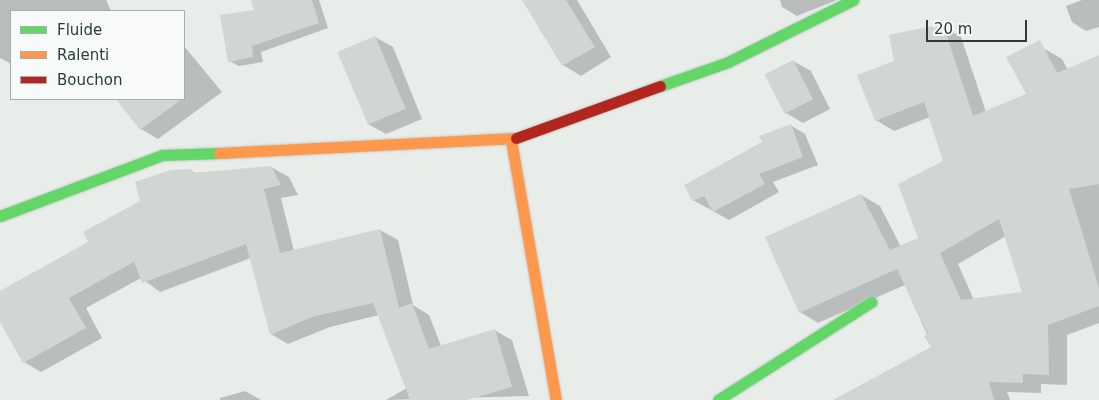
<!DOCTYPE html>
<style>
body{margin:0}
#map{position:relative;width:1099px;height:400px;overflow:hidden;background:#e8edea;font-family:"DejaVu Sans",sans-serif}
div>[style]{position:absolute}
.shadow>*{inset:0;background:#0003}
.building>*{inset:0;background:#d1d5d3;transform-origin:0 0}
.roads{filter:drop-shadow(0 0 1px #c4cac7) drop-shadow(0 0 1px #c4cac7)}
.fast>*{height:11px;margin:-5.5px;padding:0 5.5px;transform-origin:5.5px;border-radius:5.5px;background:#63d668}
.slow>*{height:11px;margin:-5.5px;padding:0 5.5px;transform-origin:5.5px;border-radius:5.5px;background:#ff974d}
.jam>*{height:11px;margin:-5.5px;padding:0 5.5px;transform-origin:5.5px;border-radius:5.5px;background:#b3261e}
span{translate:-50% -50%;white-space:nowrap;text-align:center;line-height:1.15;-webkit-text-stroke:4.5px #f7faf8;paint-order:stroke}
.legend{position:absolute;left:10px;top:10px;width:175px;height:90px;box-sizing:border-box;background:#f7faf8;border:1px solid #a4afaa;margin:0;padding:6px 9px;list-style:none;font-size:15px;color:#273e34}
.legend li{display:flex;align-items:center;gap:10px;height:25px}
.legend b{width:25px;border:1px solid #a4afaa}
.scale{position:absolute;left:926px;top:20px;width:101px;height:22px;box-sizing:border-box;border:2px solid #273e34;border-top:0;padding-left:6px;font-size:15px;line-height:18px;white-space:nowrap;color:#273e34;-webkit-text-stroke:4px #f7faf8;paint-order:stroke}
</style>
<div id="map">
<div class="shadow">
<div style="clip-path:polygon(0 0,106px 0,111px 11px,11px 11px,11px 64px,0 58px)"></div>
<div style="clip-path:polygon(253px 0,319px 0,328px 28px,261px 52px,263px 62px,239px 66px,229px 61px,256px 11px)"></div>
<div style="clip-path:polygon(523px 0,577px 0,611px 57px,581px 76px,563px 65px)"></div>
<div style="clip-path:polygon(780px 0,837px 0,797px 16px,782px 7px)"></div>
<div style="clip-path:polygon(1082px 0,1099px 0,1099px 27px,1086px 31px,1072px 22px,1066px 6px)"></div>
<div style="clip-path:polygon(evenodd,942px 26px,961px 37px,986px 112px,1027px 94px,1043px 48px,1062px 59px,1068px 70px,1099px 88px,1099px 323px,1067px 335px,1067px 385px,1041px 384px,1041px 393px,1007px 392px,1010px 400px,851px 400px,933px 348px,905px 285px,818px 323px,800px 312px,861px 195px,880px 206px,901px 247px,920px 238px,945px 162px,930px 117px,894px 131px,876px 120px,895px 62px,942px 26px,1006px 236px,1023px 293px,974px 300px,958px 264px,1006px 236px)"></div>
<div style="clip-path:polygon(375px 37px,393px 47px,422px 119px,386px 134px,368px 124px)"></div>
<div style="clip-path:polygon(184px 46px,222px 92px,158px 139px,141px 129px,118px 99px,184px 99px)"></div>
<div style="clip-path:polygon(793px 61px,811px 71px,830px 109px,803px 123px,786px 113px)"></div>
<div style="clip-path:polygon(790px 125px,805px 134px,818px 165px,773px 182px,779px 192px,729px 220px,693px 200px)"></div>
<div style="clip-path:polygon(271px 167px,289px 177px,298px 195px,281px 198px,294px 251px,380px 230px,398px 240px,413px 305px,429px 315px,441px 346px,494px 330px,512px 340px,529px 396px,386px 400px,407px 388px,379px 315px,330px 327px,288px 344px,271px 334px,251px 258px,160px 292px,141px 278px,86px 308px,102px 338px,41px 372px,24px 362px,0 319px,0 292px,90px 243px,191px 171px,197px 174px)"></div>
<div style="clip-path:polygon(245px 391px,261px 400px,220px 400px,220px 398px)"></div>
</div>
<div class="building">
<div style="clip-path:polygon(251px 0,312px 0,319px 23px,252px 46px,253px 57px,228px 62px,220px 15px,254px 10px)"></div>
<div style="clip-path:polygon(522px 0,566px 0,595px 47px,562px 66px)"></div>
<div style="clip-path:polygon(evenodd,943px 24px,973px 116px,1026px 94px,1006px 57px,1040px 40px,1057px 73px,1099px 55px,1099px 184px,1069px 189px,1099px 288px,1099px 306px,1048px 325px,1049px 375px,1023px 374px,1023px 383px,989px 382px,994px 400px,833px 400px,931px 347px,924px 336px,928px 334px,897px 269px,799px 313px,765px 237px,861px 194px,890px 250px,918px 238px,898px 184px,943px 161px,924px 102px,875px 121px,857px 75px,894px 61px,889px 35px,943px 24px,999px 219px,1022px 292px,961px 300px,940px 253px,999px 219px)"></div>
<div style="left:375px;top:36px;width:79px;height:41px;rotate:67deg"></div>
<div style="left:793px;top:60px;width:44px;height:32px;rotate:63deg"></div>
<div style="clip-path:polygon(116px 99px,182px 99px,140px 130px)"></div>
<div style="clip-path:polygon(791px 124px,803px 157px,759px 174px,765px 184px,713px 212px,704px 196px,692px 201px,684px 185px,762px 142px,759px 136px)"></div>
<div style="clip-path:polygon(271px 166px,281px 185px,264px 189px,280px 253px,380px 229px,399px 308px,412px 303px,429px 349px,495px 329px,512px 387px,467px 400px,410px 400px,373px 303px,312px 317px,270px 335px,246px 244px,142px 283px,134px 262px,69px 298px,86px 328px,23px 363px,0 322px,0 291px,88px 242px,83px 232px,140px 201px,135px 182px,171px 170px,191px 169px,192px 173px)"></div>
</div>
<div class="roads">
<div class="fast">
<div style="left:660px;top:86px;width:72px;rotate:-19.4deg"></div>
<div style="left:728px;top:62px;width:140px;rotate:-26.4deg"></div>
<div style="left:0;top:216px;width:173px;rotate:-20.6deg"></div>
<div style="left:162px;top:155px;width:57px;rotate:-2deg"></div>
<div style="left:718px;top:400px;width:182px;rotate:-32.6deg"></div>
</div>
<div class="slow">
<div style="left:511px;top:140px;width:264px;rotate:80.2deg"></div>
<div style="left:219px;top:153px;width:297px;rotate:-2.9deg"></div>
</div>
<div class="jam">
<div style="left:516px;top:138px;width:153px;rotate:-19.9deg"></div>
</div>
</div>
<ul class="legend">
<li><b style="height:6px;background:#63d668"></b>Fluide</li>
<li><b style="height:6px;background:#ff974d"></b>Ralenti</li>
<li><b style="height:6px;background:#b3261e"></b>Bouchon</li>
</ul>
<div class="scale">20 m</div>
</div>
